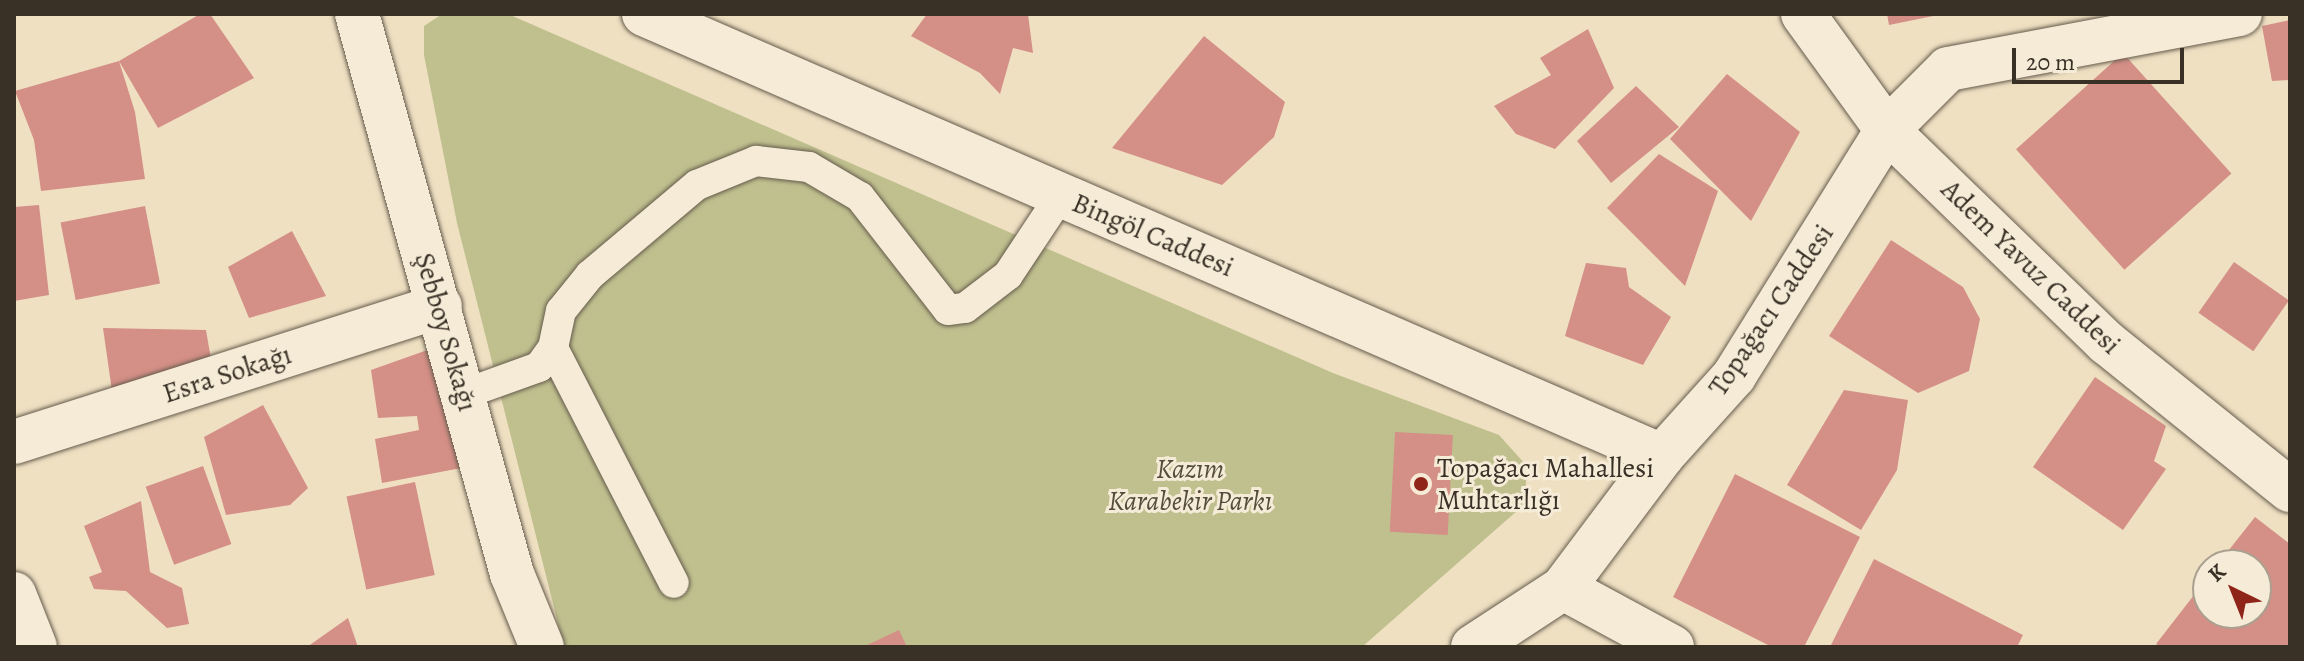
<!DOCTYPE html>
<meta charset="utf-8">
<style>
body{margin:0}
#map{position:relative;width:2304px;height:661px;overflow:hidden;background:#efe0c2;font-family:Alegreya,serif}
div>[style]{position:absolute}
.green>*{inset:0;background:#c0c08f}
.building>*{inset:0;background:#d48f86;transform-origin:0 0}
.roads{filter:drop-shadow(0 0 2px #665c4d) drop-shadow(0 0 2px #665c4d)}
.service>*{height:30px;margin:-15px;padding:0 15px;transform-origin:15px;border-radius:15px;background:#f5ebd7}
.minor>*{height:44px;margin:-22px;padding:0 22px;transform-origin:22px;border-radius:22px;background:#f5ebd7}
.tertiary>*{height:44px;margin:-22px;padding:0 22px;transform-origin:22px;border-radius:22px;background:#f5ebd7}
.dots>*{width:22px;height:22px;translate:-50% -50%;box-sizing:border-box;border:4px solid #f5ebd7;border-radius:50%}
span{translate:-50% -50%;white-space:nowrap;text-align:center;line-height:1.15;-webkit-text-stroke:6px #f5ebd7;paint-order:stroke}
.street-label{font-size:28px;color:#393026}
.poi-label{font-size:28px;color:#393026}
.left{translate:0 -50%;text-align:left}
.park-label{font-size:28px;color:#544d3b;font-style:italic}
.frame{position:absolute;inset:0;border:16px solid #393026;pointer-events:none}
.north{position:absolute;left:2192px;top:549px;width:80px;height:80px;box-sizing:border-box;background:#f5ebd7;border:2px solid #aaa090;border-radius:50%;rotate:317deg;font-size:22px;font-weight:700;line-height:32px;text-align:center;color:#393026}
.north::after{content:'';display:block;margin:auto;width:28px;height:36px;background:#8f2418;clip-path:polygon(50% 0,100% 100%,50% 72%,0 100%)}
.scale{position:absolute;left:2012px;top:48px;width:172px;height:36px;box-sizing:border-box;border:4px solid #393026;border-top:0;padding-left:10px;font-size:24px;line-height:28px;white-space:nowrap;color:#393026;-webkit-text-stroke:6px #f5ebd7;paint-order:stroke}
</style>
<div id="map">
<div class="green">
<div style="clip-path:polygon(442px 14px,508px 14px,1333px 373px,1499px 435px,1526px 465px,1526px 503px,1362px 647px,564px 647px,457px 223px,424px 55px,424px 26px)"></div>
</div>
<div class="building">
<div style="clip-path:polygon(200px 14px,210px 14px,254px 78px,158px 128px,119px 61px,135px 112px,145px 179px,41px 191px,34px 140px,15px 91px,119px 61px)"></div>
<div style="clip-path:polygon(927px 14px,1028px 14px,1033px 53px,1013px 48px,1000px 94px,980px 73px,911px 36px)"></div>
<div style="clip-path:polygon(1887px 14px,1938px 14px,1938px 15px,1889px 25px)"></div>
<div style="clip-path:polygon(2290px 20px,2290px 80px,2272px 81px,2262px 26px)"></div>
<div style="clip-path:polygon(1588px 29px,1614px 88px,1555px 149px,1516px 134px,1494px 106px,1551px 75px,1540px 58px)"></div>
<div style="clip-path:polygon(1204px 36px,1285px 102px,1274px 137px,1222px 185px,1112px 148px)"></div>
<div style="left:2123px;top:53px;width:162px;height:144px;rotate:48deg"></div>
<div style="clip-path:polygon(1727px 74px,1800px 132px,1751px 221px,1670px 139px)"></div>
<div style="clip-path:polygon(1636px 86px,1679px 127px,1611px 183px,1577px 141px)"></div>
<div style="clip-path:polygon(1659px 154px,1718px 191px,1685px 286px,1607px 208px)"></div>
<div style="clip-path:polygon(39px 205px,49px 295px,14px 301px,14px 207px)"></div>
<div style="left:145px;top:206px;width:79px;height:86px;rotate:79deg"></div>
<div style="clip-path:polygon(292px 231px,326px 296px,249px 318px,228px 267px)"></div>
<div style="clip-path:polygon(1891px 240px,1963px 287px,1980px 319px,1969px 371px,1918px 393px,1829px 336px)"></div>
<div style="left:2234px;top:262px;width:67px;height:62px;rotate:35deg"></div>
<div style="clip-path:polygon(1586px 263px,1626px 268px,1629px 287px,1671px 317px,1643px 365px,1565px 336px)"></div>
<div style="clip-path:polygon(103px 328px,206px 330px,212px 365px,113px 398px)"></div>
<div style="clip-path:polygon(433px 348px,472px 466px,382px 483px,375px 439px,419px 430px,417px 416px,378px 418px,371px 370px)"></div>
<div style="clip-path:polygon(2095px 377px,2166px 426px,2154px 461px,2166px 469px,2123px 530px,2033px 467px)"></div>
<div style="clip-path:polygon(1844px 390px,1908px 400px,1897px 470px,1861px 530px,1787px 485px)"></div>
<div style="clip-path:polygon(263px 405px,308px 488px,290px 505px,226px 515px,204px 437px)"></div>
<div style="left:1395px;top:432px;width:58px;height:100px;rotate:3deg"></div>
<div style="left:203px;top:466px;width:83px;height:61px;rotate:70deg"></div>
<div style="clip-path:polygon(1735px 474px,1860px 537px,1804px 647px,1772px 647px,1673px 597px)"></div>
<div style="left:415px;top:482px;width:95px;height:70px;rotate:78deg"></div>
<div style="clip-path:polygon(141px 501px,150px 572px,182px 588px,189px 624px,167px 628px,126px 591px,94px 589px,89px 577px,102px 572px,84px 526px)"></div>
<div style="clip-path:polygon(2255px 517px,2290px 544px,2290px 647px,2160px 647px,2156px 644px,2208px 577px,2208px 613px,2256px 613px,2256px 565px,2217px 565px)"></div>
<div style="clip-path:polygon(1874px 559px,2023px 635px,2017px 647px,1830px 647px)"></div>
<div style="clip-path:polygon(348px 618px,358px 647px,307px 647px)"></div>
<div style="clip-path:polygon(899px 630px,907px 647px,863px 647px)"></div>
</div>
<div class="roads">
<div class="service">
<div style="left:553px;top:348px;width:264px;rotate:62.8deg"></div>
<div style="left:464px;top:394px;width:80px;rotate:-19.8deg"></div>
<div style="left:539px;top:367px;width:24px;rotate:-54deg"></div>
<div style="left:553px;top:348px;width:38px;rotate:-78deg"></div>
<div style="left:561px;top:311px;width:46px;rotate:-51.1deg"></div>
<div style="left:590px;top:275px;width:140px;rotate:-40.1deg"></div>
<div style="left:697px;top:185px;width:64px;rotate:-22.1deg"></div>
<div style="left:756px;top:161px;width:53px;rotate:6.5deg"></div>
<div style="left:809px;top:167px;width:59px;rotate:30.5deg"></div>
<div style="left:860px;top:197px;width:143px;rotate:52.1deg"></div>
<div style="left:948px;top:310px;width:17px;rotate:-7deg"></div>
<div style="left:965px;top:308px;width:54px;rotate:-37.5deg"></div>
<div style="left:1008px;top:275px;width:96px;rotate:-56.5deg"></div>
</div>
<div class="minor">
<div style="left:357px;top:14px;width:581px;rotate:74.53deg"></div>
<div style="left:512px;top:574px;width:79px;rotate:67.7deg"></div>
<div style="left:644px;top:14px;width:1110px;rotate:23.47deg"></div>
<div style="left:14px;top:442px;width:447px;rotate:-17.7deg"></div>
<div style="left:1563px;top:588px;width:124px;rotate:28.4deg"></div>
<div style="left:14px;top:594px;width:57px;rotate:68.4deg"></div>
<div style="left:1473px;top:647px;width:108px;rotate:-33.2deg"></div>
<div style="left:1563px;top:588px;width:165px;rotate:-53.1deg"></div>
<div style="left:1662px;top:456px;width:108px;rotate:-48deg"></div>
<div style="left:1734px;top:376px;width:290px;rotate:-58.1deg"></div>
<div style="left:1887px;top:130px;width:86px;rotate:-45deg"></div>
<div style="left:1948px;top:69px;width:297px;rotate:-10.7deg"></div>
</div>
<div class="tertiary">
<div style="left:1803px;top:14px;width:143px;rotate:54.1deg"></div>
<div style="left:1887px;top:130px;width:306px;rotate:44.1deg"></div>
<div style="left:2107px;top:343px;width:235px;rotate:38.8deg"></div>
</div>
</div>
<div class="dots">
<div style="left:1421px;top:484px;background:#8f2418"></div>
</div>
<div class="street-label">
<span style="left:1153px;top:235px;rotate:23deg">Bingöl Caddesi</span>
<span style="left:2031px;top:267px;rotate:44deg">Adem Yavuz Caddesi</span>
<span style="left:1771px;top:310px;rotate:-56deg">Topağacı Caddesi</span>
<span style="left:446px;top:332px;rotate:74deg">Şebboy Sokağı</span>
<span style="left:227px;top:374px;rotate:-18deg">Esra Sokağı</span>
</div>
<div class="poi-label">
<span class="left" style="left:1437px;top:484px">Topağacı Mahallesi<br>Muhtarlığı</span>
</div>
<div class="park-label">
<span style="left:1190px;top:485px">Kazım<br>Karabekir Parkı</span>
</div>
<div class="frame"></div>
<div class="north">K</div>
<div class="scale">20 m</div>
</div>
